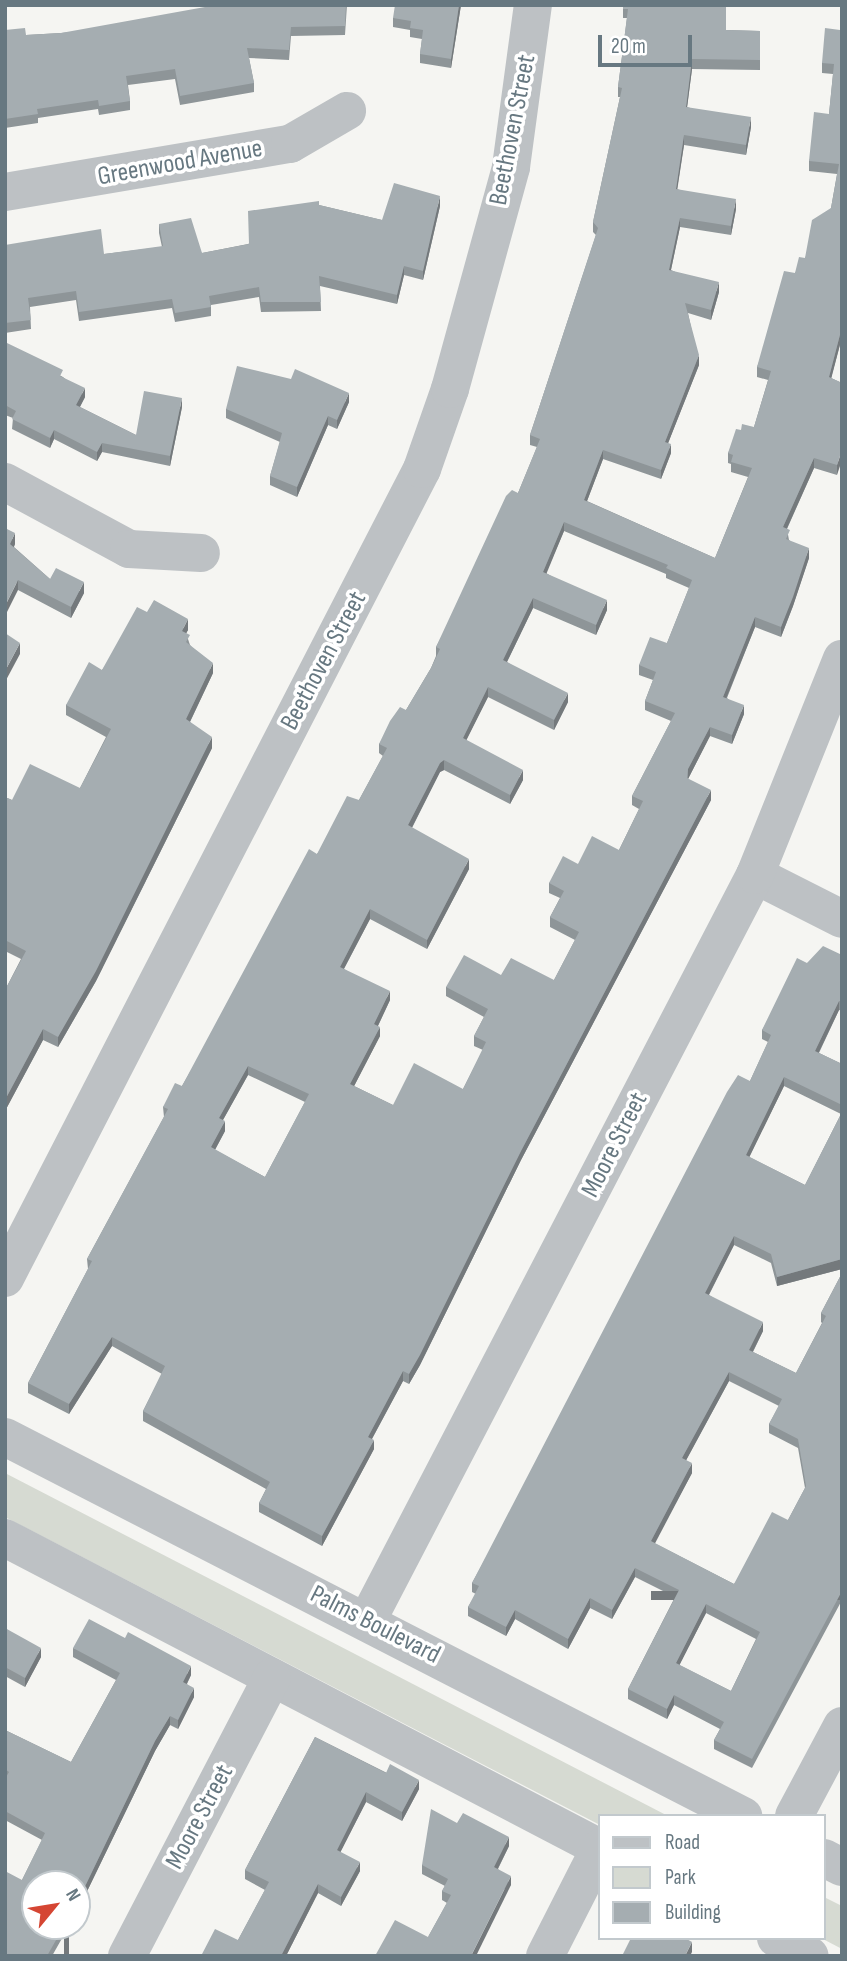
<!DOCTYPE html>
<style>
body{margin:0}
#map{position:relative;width:847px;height:1961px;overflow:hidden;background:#f5f5f2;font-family:"Sofia Sans Condensed",sans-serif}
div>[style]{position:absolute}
.green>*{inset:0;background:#d6dad2}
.minor>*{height:38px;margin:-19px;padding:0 19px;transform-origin:19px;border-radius:19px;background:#bdc1c4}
.wall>*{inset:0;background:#8e9598}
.shaded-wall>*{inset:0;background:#74797c;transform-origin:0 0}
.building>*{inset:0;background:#a5adb1}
span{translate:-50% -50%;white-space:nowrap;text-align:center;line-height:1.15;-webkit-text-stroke:7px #fff;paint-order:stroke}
.street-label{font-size:26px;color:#677881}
.frame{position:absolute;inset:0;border:7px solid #677881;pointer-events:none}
.legend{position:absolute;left:598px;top:1814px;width:228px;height:126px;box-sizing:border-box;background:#fff;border:2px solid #c2c9cd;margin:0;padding:9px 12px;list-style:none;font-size:21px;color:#677881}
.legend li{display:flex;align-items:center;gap:14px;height:35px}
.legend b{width:35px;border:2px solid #c2c9cd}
.north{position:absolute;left:21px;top:1870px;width:70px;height:70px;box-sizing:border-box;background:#fff;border:2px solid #c2c9cd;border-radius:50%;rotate:60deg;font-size:19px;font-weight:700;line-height:28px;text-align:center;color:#677881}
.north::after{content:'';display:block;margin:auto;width:24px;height:32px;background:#d54633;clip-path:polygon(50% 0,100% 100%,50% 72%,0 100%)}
.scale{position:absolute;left:598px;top:35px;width:94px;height:32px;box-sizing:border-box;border:4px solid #677881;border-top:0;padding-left:9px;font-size:21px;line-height:24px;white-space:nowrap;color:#677881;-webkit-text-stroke:5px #fff;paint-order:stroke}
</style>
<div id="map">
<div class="green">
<div style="clip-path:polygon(5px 1473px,668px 1816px,600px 1816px,600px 1825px,5px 1517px)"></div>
<div style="clip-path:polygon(824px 1897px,842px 1906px,842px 1949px,821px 1938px,824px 1938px)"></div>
</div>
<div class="minor">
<div style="left:5px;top:192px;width:289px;rotate:-9.6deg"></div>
<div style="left:290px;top:144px;width:66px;rotate:-30.1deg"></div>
<div style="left:5px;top:482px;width:141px;rotate:28.4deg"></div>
<div style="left:129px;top:549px;width:72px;rotate:3.2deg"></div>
<div style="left:755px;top:875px;width:97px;rotate:26.8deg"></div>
<div style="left:5px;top:1278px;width:910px;rotate:-62.73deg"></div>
<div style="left:422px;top:469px;width:85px;rotate:-70.7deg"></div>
<div style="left:450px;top:389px;width:230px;rotate:-74.6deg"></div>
<div style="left:511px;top:167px;width:163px;rotate:-82.3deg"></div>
<div style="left:5px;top:1437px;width:830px;rotate:27.18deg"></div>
<div style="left:5px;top:1538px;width:671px;rotate:27.52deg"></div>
<div style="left:600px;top:1848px;width:121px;rotate:117deg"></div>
<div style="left:367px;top:1621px;width:841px;rotate:-62.52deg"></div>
<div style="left:755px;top:875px;width:233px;rotate:-68.1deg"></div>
<div style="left:794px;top:1816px;width:102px;rotate:-61.9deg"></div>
<div style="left:824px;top:1858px;width:20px;rotate:27deg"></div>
<div style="left:776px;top:1938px;width:38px;rotate:28deg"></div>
<div style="left:127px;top:1956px;width:314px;rotate:-62.5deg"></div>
</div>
<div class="wall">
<div style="clip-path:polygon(347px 5px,345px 35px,291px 36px,289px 60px,249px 58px,254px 83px,254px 92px,180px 105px,175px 79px,128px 85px,130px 101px,130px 110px,99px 115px,98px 109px,38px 118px,38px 123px,5px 128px,5px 30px,26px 35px,61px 33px)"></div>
<div style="clip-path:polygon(461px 5px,451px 68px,420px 63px,420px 54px,422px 39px,410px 37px,410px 30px,393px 27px,393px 18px)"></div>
<div style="clip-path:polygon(evenodd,623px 5px,726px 30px,760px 31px,760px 70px,692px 69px,687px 107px,751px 127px,746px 155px,684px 145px,677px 189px,736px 209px,731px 235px,680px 227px,671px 270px,719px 292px,711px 320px,688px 313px,699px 365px,668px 443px,671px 453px,661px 479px,603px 459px,587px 501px,715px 558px,748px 477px,731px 472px,731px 464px,728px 463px,728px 453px,741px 430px,754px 427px,768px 380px,757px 377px,757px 367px,795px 273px,805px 258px,831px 208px,837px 174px,809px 171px,809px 161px,829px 114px,833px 74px,822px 73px,822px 63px,840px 30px,842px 5px,842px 337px,831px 378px,842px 383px,837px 475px,814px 468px,787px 529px,789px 540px,809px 558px,793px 606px,781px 637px,755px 627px,727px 698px,744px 714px,732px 744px,710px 736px,688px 779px,711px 800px,521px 1160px,420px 1365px,409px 1384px,403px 1381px,372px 1439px,374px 1449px,322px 1546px,259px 1512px,259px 1503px,266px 1489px,143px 1421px,143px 1411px,162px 1374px,112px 1346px,69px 1414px,28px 1393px,28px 1383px,88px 1269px,87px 1259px,164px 1117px,163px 1107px,182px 1086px,317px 854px,359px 800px,383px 756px,379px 753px,379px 744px,406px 710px,431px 668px,436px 656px,436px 647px,518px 493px,537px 447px,530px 445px,530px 435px,596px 235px,593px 232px,593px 222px,620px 97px,618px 97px,618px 87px,627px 18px,623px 18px,623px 5px,564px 531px,666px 574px,666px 578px,689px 588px,667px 643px,639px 665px,639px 675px,653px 680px,645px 701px,645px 710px,671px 721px,632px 796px,632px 805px,639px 809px,619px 850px,578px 864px,549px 883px,549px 893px,560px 898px,550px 917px,550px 927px,575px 940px,554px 980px,501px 975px,446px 987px,446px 996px,484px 1017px,474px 1036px,474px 1046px,483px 1050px,463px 1089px,393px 1105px,354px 1086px,380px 1036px,378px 1026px,390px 1000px,344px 969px,370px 919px,427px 949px,469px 869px,412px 828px,440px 772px,444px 770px,510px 804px,523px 780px,466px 740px,488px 697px,554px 730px,568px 702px,507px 662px,533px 608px,596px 635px,607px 610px,546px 573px,564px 531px,623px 5px,248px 1075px,305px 1102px,265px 1177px,215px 1150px,225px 1131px,223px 1120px,248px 1075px)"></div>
<div style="clip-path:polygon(319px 205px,382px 220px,440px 206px,423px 280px,404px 275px,397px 304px,320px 286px,321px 311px,261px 312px,259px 297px,211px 305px,211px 316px,175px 322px,172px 308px,79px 321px,76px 300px,30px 307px,31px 329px,5px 333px,5px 245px,104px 254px,162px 247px,159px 233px,159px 224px,202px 253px,248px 244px)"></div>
<div style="clip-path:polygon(5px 346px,63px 377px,85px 397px,80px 407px,136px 435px,182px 407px,170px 466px,102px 452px,97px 461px,54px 439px,50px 448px,12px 429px,13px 418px,5px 415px)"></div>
<div style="clip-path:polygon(349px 402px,337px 429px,328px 425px,297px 497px,270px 485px,270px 476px,280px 442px,226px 418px,226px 409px)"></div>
<div style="clip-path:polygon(5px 528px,15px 544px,14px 547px,50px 579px,84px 593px,71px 618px,18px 590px)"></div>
<div style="clip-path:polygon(147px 612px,188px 630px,186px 633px,190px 645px,213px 673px,190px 722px,212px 748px,96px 981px,58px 1047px,43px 1040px,5px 1111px,5px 990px,21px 959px,5px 951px,5px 797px,12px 800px,80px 788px,106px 737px,66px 715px,66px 705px,102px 670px)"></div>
<div style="clip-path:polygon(evenodd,842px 955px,842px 1011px,839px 1010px,819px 1053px,842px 1064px,842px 1269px,777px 1286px,771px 1263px,734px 1245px,709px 1295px,763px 1331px,753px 1352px,796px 1373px,822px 1323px,821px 1322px,821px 1313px,842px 1273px,842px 1600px,752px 1768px,714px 1749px,714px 1740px,720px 1729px,674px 1705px,667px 1719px,628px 1699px,628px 1689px,675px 1597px,635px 1577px,612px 1619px,590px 1608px,568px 1649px,515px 1619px,506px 1636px,468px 1616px,468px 1607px,476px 1594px,472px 1592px,472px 1583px,750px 1081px,768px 1042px,762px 1039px,762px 1030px,807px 963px,842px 955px,784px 1086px,841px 1114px,805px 1185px,749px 1157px,784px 1086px,842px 955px,729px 1381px,779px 1406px,769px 1424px,769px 1433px,798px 1448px,805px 1488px,788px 1520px,734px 1584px,654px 1543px,692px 1473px,686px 1460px,729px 1381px,842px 955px,706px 1613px,756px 1639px,731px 1691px,679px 1665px,706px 1613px)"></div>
<div style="clip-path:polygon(5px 1628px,41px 1657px,25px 1687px,5px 1676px)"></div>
<div style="clip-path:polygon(73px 1648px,191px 1675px,187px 1684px,194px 1697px,178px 1729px,170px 1725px,155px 1751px,77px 1912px,77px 1884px,35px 1926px,69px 1926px,52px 1956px,5px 1956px,22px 1880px,42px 1840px,5px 1820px,5px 1730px,71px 1762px,116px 1680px,73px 1657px)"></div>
<div style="clip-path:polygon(315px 1737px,419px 1789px,402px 1821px,366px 1802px,340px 1852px,360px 1871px,341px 1906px,318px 1893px,286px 1956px,201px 1956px,238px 1940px,265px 1890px,245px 1879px,245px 1870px)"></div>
<div style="clip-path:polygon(457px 1823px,509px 1846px,498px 1869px,511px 1885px,428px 1937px,447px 1903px,442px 1900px,442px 1891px,445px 1886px,422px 1874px,422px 1865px)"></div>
</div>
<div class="shaded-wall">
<div style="clip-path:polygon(459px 5px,461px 5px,451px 68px,451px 59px)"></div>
<div style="clip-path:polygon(692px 59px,692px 69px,686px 116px,686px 107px)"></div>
<div style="clip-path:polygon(751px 117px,751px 127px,746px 155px,746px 145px)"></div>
<div style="clip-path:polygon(684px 135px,684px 145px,676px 198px,676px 189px)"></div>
<div style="clip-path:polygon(440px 196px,440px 206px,423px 280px,423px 271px)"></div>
<div style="clip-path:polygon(736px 199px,736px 209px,731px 235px,731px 226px)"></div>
<div style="clip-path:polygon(680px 218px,680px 227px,669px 279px,669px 270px)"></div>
<div style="clip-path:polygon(404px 266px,404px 275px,397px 304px,397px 295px)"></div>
<div style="clip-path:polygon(719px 282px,719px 292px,711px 320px,711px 310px)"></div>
<div style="clip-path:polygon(842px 327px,842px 337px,829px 387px,829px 377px)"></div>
<div style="clip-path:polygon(699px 355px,699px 365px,665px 451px,665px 442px)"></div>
<div style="clip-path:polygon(85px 388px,85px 397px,76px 414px,76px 405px)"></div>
<div style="clip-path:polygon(349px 393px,349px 402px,337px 429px,337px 420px)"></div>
<div style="clip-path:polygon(182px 398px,182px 407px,170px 466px,170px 456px)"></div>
<div style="clip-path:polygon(328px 416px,328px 425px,297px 497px,297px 487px)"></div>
<div style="clip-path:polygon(54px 430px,54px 439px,50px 448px,50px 438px)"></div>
<div style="clip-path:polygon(102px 443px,102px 452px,97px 461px,97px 452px)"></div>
<div style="clip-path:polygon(671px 444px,671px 453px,661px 479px,661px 470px)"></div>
<div style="clip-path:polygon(603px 450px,603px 459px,584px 509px,584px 500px)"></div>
<div style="clip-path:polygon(842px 450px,842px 460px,837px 475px,837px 465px)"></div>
<div style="clip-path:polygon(814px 458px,814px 468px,783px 537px,783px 527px)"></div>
<div style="clip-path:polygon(564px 522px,564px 531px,543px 582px,543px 572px)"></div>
<div style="clip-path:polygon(15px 533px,15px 544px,10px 554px,10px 544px)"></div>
<div style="clip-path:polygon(809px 548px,809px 558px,793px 606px,781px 637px,781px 627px)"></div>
<div style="clip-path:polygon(18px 580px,18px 590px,5px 616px,5px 606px)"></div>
<div style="clip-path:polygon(84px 582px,84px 593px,71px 618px,71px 607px)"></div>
<div style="clip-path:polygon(533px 598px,533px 608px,503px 670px,503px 660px)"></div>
<div style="clip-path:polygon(607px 600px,607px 610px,596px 635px,596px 625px)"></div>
<div style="clip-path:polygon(755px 617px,755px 627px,723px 706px,723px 697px)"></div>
<div style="clip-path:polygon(188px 619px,188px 630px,182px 641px,182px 631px)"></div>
<div style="clip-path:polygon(20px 643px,20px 654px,5px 682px,5px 671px)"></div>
<div style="clip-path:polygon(213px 663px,213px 673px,186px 730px,186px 719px)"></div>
<div style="clip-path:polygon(488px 687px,488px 697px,463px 747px,463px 738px)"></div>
<div style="clip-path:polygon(568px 693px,568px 702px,554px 730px,554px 720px)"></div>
<div style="clip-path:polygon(744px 705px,744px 714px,732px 744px,732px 735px)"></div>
<div style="clip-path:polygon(710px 727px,710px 736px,688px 779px,688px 769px)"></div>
<div style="clip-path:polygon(212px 737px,212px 748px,96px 981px,58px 1047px,58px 1037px)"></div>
<div style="clip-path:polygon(444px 760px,444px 770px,440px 772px,408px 835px,408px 825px,440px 763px)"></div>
<div style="clip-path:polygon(523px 770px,523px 780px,510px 804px,510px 795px)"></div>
<div style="clip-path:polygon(711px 790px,711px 800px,521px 1160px,420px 1365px,409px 1384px,409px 1374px,521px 1151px)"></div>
<div style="clip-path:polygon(469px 859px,469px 869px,427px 949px,427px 940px)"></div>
<div style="clip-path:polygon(370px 909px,370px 919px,340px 976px,340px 967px)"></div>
<div style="clip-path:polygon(390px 991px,390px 1000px,374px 1034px,374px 1024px)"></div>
<div style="clip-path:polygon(839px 1001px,839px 1010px,815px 1060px,815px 1051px)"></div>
<div style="clip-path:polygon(380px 1027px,380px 1036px,350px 1094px,350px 1084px)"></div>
<div style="clip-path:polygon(43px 1029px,43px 1040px,5px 1111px,5px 1100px)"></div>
<div style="clip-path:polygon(248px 1066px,248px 1075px,219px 1127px,219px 1118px)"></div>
<div style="clip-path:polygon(784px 1077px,784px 1086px,746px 1164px,746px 1155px)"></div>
<div style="clip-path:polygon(225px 1121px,225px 1131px,211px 1157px,211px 1147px)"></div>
<div style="clip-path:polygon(734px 1236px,734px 1245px,705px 1302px,705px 1293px)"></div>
<div style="clip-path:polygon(842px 1259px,842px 1269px,777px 1286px,777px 1277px)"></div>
<div style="clip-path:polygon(763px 1322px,763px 1331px,749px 1359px,749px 1350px)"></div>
<div style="clip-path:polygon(112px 1337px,112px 1346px,69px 1414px,69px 1404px)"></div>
<div style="clip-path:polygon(403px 1371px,403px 1381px,368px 1446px,368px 1437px)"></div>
<div style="clip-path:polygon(729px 1372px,729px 1381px,682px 1468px,682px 1458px)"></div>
<div style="clip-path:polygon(374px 1440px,374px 1449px,322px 1546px,322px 1536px)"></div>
<div style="clip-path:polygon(692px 1463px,692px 1473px,651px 1551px,651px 1541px)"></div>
<div style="clip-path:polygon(635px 1568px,635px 1577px,612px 1619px,612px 1610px)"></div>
<div style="left:842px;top:1591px;width:9px;height:191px;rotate:90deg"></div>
<div style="clip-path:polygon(590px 1598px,590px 1608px,568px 1649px,568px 1639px)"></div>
<div style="clip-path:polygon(706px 1604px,706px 1613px,676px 1672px,676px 1663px)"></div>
<div style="clip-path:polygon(515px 1610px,515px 1619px,506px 1636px,506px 1627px)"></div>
<div style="clip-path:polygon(41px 1648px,41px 1657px,25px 1687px,25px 1678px)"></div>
<div style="clip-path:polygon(191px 1666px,191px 1675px,183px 1691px,183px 1682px)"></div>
<div style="clip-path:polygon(194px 1688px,194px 1697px,178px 1729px,178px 1720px)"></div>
<div style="clip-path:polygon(674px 1695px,674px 1705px,667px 1719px,667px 1709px)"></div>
<div style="clip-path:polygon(170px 1716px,170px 1725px,155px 1751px,77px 1912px,77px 1903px,155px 1741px)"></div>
<div style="clip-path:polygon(419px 1780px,419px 1789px,402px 1821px,402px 1812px)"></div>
<div style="clip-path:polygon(366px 1792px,366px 1802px,337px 1859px,337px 1850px)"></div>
<div style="clip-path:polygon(509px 1837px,509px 1846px,494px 1876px,494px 1867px)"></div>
<div style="clip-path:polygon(360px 1862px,360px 1871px,341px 1906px,341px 1897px)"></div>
<div style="clip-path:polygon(511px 1876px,511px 1885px,476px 1956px,471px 1956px)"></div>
<div style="clip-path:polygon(318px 1884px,318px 1893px,286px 1956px,281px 1956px)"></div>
<div style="left:64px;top:1926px;width:5px;height:34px"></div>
<div style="clip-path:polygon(692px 1942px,692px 1952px,690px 1956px,685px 1956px)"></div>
</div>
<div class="building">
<div style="clip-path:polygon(216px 5px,346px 5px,345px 26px,291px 27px,289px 50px,247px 48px,254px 83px,180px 96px,175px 69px,126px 76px,130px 101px,99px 106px,98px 100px,37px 109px,38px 114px,5px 119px,5px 30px,25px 28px,26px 35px,61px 33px)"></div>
<div style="clip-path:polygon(395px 5px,459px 5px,451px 59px,420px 54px,423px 30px,410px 28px,411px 21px,393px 18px)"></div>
<div style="clip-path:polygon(evenodd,623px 5px,726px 5px,726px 30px,760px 31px,760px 60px,692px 59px,686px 107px,751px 117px,746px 145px,684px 135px,676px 189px,736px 199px,731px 226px,680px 218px,669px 270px,719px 282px,711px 310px,685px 303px,699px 355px,665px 442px,671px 444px,661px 470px,603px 450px,584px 500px,715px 558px,752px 468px,731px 462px,733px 455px,728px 453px,736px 429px,741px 430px,742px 424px,754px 427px,771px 371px,757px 367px,784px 271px,795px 273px,799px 257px,805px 258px,812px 220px,831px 208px,839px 164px,809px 161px,814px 112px,829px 114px,834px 64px,822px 63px,825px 28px,840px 30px,840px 5px,842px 5px,842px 327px,829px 377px,842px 383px,842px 450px,837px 465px,814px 458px,783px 527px,790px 530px,786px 539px,809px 548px,793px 597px,781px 627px,755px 617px,723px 697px,744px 705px,732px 735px,710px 727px,688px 769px,687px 778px,711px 790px,521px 1151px,420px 1355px,409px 1374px,403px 1371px,368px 1437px,374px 1440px,322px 1536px,259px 1503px,270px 1482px,143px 1411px,165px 1366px,112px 1337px,69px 1404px,28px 1383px,92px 1261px,87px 1259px,168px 1109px,163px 1107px,175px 1083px,182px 1086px,309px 849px,317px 854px,347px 796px,359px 800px,387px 748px,379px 744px,390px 721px,400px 707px,406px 710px,431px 668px,440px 649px,436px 647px,506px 496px,512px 490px,518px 493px,540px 439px,530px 435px,598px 228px,593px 222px,622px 88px,618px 87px,628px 9px,623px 9px,623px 5px,564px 522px,668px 565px,666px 568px,692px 580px,667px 643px,650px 637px,639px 665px,656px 672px,645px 701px,675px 713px,632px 796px,643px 801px,619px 850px,592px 836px,578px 864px,563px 856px,549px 883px,564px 891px,550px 917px,579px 932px,554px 980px,511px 958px,501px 975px,464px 955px,446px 987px,488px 1009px,474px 1036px,486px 1042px,463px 1089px,414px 1063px,393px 1105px,350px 1084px,380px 1027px,374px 1024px,390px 991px,340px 967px,370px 909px,427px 940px,469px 859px,408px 825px,440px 763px,444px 760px,510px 795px,523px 770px,463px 738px,488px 687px,554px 720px,568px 693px,503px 660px,533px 598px,596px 625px,607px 600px,543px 572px,564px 522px,623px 5px,248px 1066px,309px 1094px,265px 1177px,211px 1147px,225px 1121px,219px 1118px,248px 1066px)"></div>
<div style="clip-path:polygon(394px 183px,440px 196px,423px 271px,404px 266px,397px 295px,319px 276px,321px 302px,261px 302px,259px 287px,209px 296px,211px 307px,175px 313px,172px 299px,79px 312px,76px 291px,28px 298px,31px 320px,5px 323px,5px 245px,101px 229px,104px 254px,163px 246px,159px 224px,191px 218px,202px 253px,249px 244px,248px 211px,319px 201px,319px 205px,382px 220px)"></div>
<div style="clip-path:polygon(7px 343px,63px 370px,60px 376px,85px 388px,76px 405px,136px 435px,144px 391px,182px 398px,170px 456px,102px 443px,97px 452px,54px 430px,50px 438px,12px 419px,16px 411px,5px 405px,5px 346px)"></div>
<div style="clip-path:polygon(237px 366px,291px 379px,295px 369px,349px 393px,337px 420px,328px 416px,297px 487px,270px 476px,282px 433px,226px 409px)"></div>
<div style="clip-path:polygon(5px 528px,15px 533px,10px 544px,50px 579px,56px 568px,84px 582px,71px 607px,18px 580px,5px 606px)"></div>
<div style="clip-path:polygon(154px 600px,188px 619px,182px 631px,190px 635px,186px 642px,213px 663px,186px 719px,212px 737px,96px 971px,58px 1037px,43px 1029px,5px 1100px,5px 990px,26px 951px,5px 940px,5px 797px,12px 800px,30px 764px,80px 788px,111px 729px,66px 705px,89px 662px,102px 670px,137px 607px,147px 612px)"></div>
<div style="clip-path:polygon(5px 633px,20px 643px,5px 671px)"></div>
<div style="clip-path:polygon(evenodd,823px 946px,842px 955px,842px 1002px,839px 1001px,815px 1051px,842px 1064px,842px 1105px,784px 1077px,746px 1155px,805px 1185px,842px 1112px,842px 1259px,777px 1277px,771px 1254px,734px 1236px,705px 1293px,763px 1322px,749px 1350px,796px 1373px,826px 1316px,821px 1313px,842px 1273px,842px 1591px,752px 1759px,714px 1740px,724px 1722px,674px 1695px,667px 1709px,628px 1689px,679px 1590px,635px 1568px,612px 1610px,590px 1598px,568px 1639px,515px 1610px,506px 1627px,468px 1607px,479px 1586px,472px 1583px,727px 1092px,738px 1075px,750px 1081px,771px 1035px,762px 1030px,797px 958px,807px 963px,823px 946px,729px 1372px,782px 1399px,769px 1424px,798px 1439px,806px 1486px,788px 1520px,772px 1512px,734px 1584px,651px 1541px,692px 1463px,682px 1458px,729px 1372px,823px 946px,706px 1604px,760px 1632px,731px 1691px,676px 1663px,706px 1604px)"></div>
<div style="clip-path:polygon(89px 1619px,125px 1638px,128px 1632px,191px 1666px,183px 1682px,194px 1688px,178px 1720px,170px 1716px,155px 1741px,77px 1903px,77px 1884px,35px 1884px,35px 1926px,64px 1926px,47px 1956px,5px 1956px,5px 1871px,22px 1880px,45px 1833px,5px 1811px,5px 1779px,9px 1772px,5px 1769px,5px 1730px,71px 1762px,120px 1673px,73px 1648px)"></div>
<div style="clip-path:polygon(5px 1628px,41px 1648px,25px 1678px,5px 1667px)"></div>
<div style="clip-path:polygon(315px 1737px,386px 1773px,390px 1764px,419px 1780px,402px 1812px,366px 1792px,337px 1850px,360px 1862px,341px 1897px,318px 1884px,281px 1956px,201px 1956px,215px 1929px,238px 1940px,269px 1882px,245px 1870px)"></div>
<div style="clip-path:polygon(431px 1809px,457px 1823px,463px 1813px,509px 1837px,494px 1867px,511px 1876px,471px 1956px,375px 1956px,395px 1920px,428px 1937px,451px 1895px,442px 1891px,448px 1879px,422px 1865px)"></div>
<div style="clip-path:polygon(631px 1938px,685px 1938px,692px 1942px,685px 1956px,622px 1956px)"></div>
</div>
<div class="street-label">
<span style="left:513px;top:130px;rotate:-79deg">Beethoven Street</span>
<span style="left:180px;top:163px;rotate:-10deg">Greenwood Avenue</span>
<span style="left:324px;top:661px;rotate:-62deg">Beethoven Street</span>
<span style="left:615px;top:1145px;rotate:-63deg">Moore Street</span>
<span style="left:375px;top:1625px;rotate:27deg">Palms Boulevard</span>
<span style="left:200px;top:1817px;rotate:-62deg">Moore Street</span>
</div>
<div class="frame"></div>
<ul class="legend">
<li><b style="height:9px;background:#bdc1c4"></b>Road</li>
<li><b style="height:19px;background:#d6dad2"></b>Park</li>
<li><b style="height:19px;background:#a5adb1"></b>Building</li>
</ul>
<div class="north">N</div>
<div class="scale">20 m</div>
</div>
